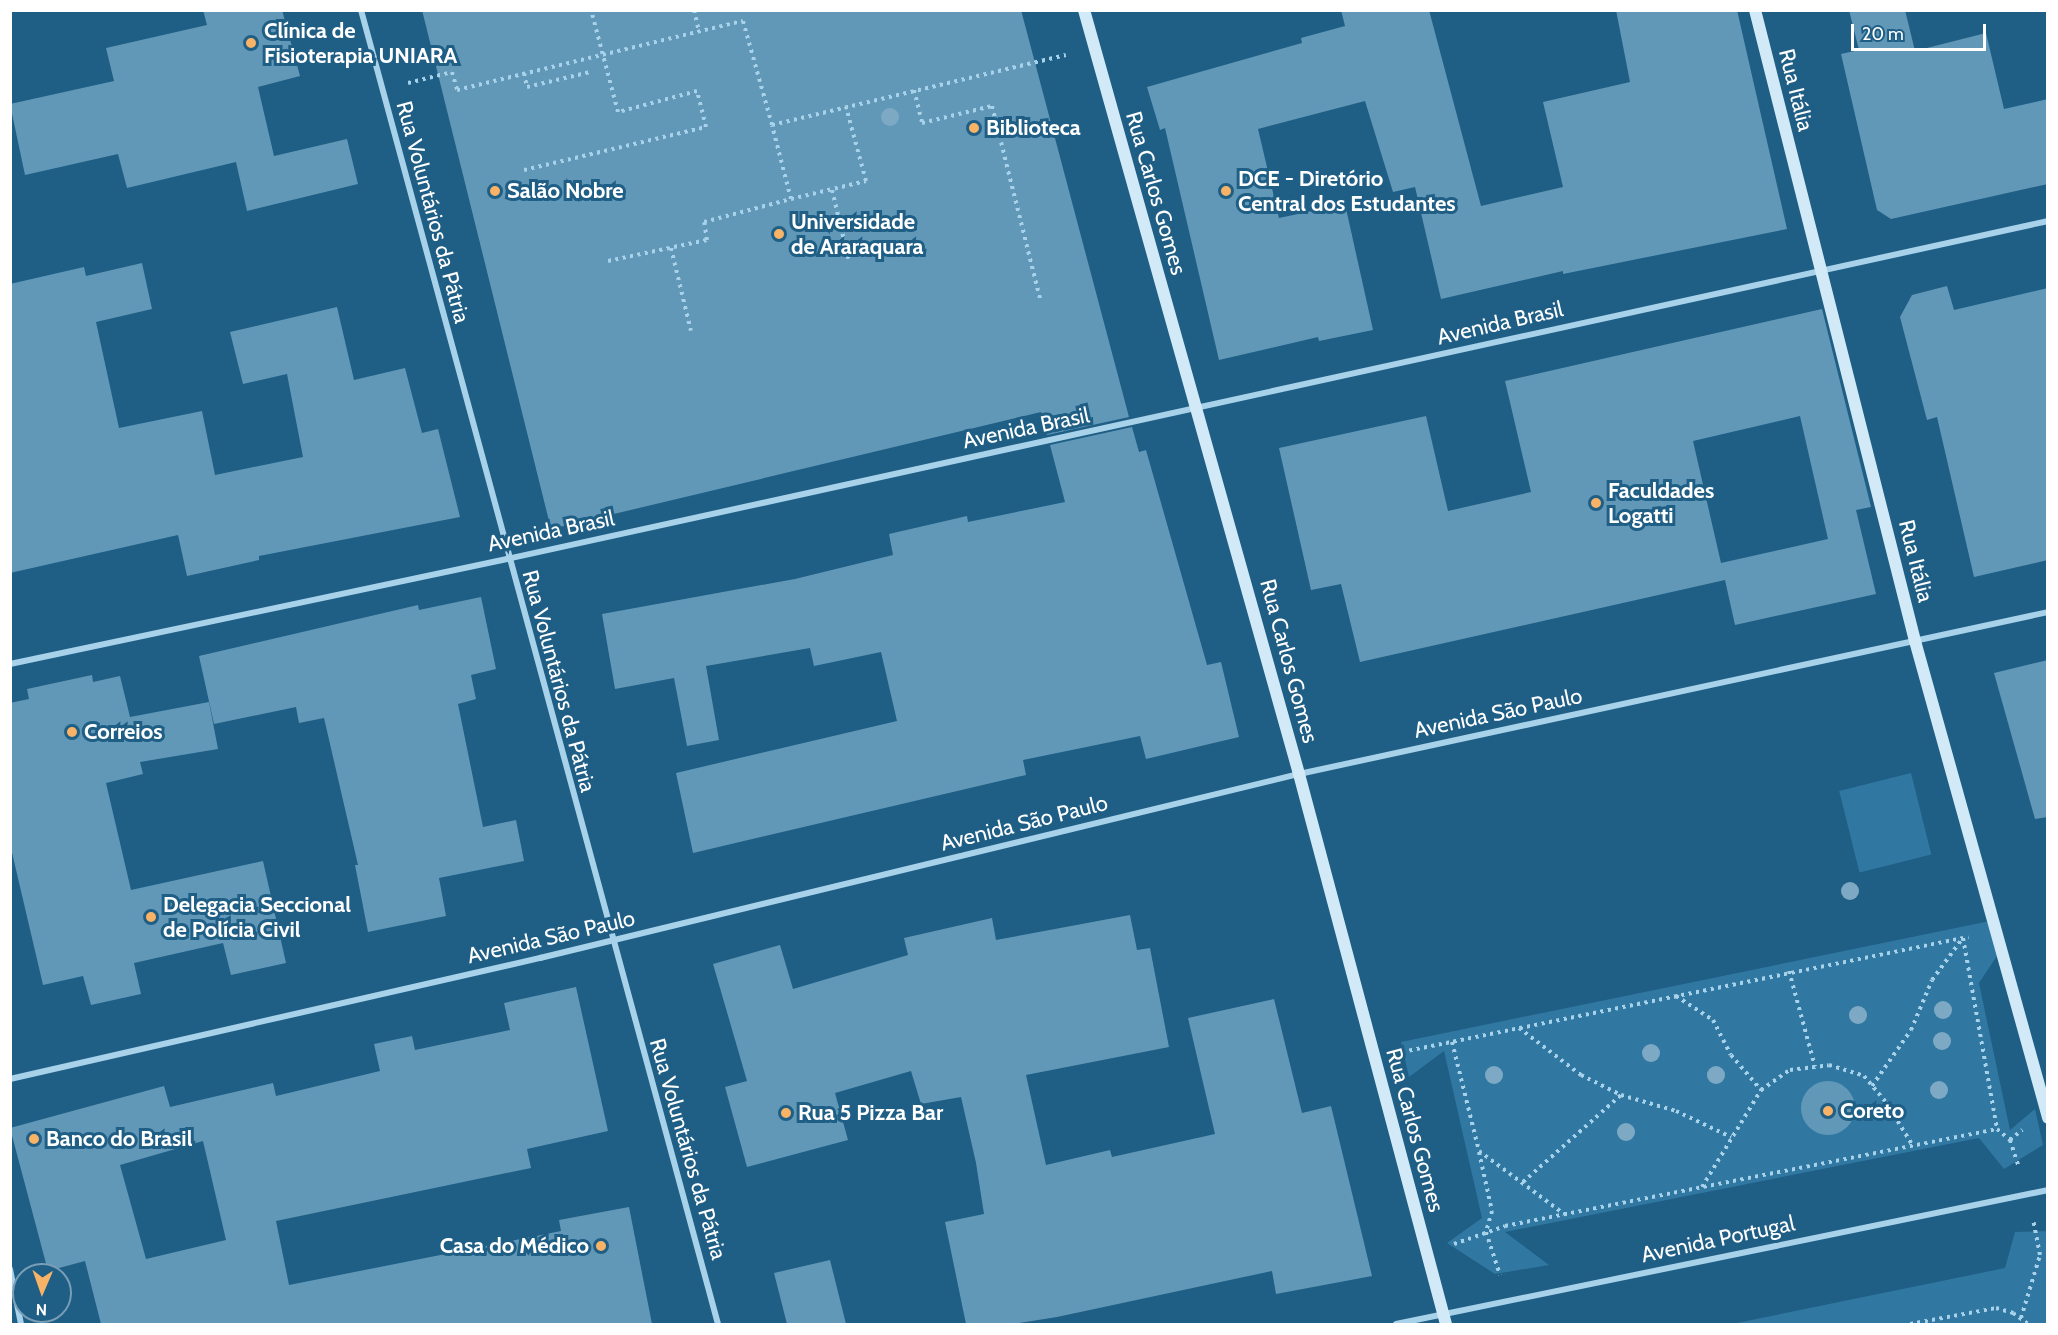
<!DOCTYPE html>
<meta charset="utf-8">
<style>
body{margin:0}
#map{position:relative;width:2058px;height:1335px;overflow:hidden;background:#1f5e85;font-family:Cabin,sans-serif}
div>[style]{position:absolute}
.green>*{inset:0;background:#3078a1;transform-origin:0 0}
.building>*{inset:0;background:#6198b8}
.round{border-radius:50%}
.path>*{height:4px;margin-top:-2px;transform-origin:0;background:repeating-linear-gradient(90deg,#a7d2ea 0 3px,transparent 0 7.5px)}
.street>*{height:6px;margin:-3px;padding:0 3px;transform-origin:3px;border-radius:3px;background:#a7d2ea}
.secondary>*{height:12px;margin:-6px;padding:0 6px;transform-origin:6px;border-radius:6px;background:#d2e9f7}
.trees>*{width:18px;height:18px;margin:-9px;border-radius:50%;background:#7ea9c4}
.dots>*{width:16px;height:16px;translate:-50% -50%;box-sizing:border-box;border:3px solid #1f5e85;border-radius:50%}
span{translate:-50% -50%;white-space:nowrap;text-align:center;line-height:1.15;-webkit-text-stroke:6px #1f5e85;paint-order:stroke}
.poi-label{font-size:22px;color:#fff;font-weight:700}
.left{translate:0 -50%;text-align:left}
.right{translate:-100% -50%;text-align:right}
.street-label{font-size:22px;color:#fff}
.frame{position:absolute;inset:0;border:12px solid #fff;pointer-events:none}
.north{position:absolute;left:12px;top:1263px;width:60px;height:60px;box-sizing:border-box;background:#1f5e85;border:2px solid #799eb6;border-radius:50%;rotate:182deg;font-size:16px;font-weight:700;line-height:24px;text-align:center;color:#fff}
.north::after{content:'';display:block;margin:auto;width:21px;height:27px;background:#f8b367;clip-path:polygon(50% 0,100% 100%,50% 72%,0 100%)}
.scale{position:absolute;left:1851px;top:24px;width:135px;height:27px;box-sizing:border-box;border:3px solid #fff;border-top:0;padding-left:8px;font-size:18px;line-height:21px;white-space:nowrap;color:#fff;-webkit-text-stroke:4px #1f5e85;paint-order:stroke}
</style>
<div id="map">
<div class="green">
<div style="left:1911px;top:773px;width:84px;height:74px;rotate:76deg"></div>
<div style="clip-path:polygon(1990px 921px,1999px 953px,1979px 983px,2010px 1130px,2035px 1109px,2043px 1145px,2004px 1169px,1979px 1138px,1505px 1232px,1549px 1265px,1495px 1274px,1447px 1243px,1482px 1218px,1444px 1051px,1409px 1077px,1401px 1042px)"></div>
<div style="clip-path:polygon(2047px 1231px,2047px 1324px,1732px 1324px,2005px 1268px,2015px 1232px)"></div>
</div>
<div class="building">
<div style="clip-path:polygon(203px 10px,282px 10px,300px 76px,258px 87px,274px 156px,347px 139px,358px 184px,247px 211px,236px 162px,127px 188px,118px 154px,25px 175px,10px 104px,114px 81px,106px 48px,207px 25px)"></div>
<div style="clip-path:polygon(422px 10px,1021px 10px,1129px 417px,1047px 435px,1041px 412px,551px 529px)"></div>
<div style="clip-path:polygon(1341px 10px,1429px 10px,1481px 206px,1563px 187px,1543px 102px,1630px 82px,1616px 10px,1737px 10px,1787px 229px,1563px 274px,1563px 271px,1441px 299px,1415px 187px,1393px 192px,1365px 101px,1258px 129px,1279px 218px,1345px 204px,1373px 330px,1319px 341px,1318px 337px,1219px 360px,1165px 128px,1160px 130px,1147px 87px,1302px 43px,1301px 38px,1345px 26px)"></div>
<div style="clip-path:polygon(1849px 10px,1905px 10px,1915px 51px,1986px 33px,2004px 109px,2048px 99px,2048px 184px,1891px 219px,1877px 210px,1841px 54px,1859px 50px)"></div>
<div style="clip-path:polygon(142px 263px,152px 309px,96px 322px,119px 428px,202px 411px,215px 475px,303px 457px,287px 374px,243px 384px,230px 332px,337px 307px,354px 380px,405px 368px,422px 433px,438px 429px,460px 517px,259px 556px,259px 560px,187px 576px,178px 535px,10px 573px,10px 284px,84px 267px,86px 276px)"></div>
<div style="clip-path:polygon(1947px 286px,1954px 310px,2048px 288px,2048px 560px,1974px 577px,1937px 417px,1927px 420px,1900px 317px,1912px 295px)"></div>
<div style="clip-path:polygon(evenodd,1822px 309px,1871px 507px,1856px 510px,1876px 594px,1735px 625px,1725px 580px,1360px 662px,1341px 584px,1311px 590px,1279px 448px,1426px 416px,1448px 511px,1531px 492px,1505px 381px,1822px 309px,1800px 416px,1828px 539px,1721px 563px,1693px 441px,1800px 416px)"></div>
<div style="clip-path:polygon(1132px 427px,1139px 452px,1146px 450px,1207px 665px,1221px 662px,1239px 737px,1146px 759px,1140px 736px,1023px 760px,1026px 775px,693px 853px,676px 773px,897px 721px,881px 652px,814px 666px,810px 648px,706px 666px,719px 740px,687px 746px,674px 678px,615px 689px,602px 614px,795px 579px,893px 555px,889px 534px,967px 516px,968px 522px,1065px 502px,1050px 445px)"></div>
<div style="clip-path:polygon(481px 597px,496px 669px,471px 675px,476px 699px,458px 704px,483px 827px,516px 820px,524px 861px,439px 878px,446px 916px,368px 932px,355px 865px,358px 865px,324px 718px,299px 723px,296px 707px,214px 724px,199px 656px,418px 605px,419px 610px)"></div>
<div style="clip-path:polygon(2048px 660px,2048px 817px,2035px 819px,1994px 673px)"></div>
<div style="clip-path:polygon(92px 675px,93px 682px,120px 676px,130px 717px,209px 702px,218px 749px,140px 762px,143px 774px,106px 783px,131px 890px,263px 861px,286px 963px,231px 975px,223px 943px,134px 963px,141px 994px,91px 1005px,83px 976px,43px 985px,10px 844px,10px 703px,29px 699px,27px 689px)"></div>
<div style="clip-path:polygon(1130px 915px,1137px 950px,1150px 948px,1169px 1047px,1026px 1075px,1046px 1165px,1110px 1150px,1112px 1157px,1215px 1134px,1188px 1018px,1274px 999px,1302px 1113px,1331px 1106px,1372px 1276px,1276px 1294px,1272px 1271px,1057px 1317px,1012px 1324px,966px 1324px,945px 1222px,984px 1214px,976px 1163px,961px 1097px,921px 1104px,911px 1071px,835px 1093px,848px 1140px,747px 1167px,725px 1087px,747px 1081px,713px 964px,780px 945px,793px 989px,908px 955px,904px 938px,992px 918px,996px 940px)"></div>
<div style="clip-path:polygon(evenodd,576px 987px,608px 1131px,527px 1149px,531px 1168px,276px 1221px,289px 1285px,561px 1231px,559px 1220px,629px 1207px,652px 1324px,101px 1324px,85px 1261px,48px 1271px,10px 1128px,164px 1086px,170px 1107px,273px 1083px,276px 1096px,380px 1071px,374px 1044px,412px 1036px,415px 1050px,510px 1030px,504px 1003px,576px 987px,203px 1141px,226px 1240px,146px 1259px,120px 1165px,203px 1141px)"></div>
<div class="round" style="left:1801px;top:1081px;width:54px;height:54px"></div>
<div style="clip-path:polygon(830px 1260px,846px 1324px,787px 1324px,774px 1273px)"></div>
</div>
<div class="path">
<div style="left:694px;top:10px;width:22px;rotate:77deg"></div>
<div style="left:524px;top:73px;width:14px;rotate:78deg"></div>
<div style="left:527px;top:87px;width:65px;rotate:-13.4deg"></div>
<div style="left:408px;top:83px;width:45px;rotate:-14deg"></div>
<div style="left:452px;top:72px;width:19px;rotate:74deg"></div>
<div style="left:457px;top:90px;width:294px;rotate:-13.6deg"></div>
<div style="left:743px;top:21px;width:108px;rotate:74.4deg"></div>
<div style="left:772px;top:125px;width:302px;rotate:-13.4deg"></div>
<div style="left:914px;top:90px;width:34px;rotate:76deg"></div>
<div style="left:922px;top:123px;width:72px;rotate:-13.7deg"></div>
<div style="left:992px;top:106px;width:199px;rotate:76deg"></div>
<div style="left:524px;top:170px;width:187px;rotate:-13.3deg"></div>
<div style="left:706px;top:127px;width:37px;rotate:-104deg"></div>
<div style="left:697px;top:91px;width:82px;rotate:165.1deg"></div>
<div style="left:618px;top:112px;width:106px;rotate:-104.8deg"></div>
<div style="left:832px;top:190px;width:73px;rotate:76.5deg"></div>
<div style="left:791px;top:199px;width:77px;rotate:-13.5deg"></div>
<div style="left:866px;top:181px;width:77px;rotate:-105.1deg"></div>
<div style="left:671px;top:248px;width:85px;rotate:76.5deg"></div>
<div style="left:608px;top:261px;width:101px;rotate:-12deg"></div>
<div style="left:707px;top:240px;width:18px;rotate:-99deg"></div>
<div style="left:704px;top:222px;width:90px;rotate:-14.8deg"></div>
<div style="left:791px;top:199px;width:76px;rotate:-104.4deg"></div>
<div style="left:1963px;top:938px;width:194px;rotate:79.9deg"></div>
<div style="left:1789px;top:971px;width:99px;rotate:74.8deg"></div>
<div style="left:1676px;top:996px;width:44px;rotate:33deg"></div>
<div style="left:1713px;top:1020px;width:39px;rotate:63deg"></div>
<div style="left:1731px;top:1055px;width:46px;rotate:49.4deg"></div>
<div style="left:1519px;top:1028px;width:78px;rotate:37.2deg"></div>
<div style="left:1581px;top:1075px;width:45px;rotate:26.6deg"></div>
<div style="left:1621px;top:1095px;width:57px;rotate:16.2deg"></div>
<div style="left:1676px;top:1111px;width:61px;rotate:25.3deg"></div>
<div style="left:1452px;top:1042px;width:112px;rotate:76.1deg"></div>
<div style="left:1479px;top:1151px;width:106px;rotate:36.5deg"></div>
<div style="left:1402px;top:1052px;width:578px;rotate:-11.49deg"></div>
<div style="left:1872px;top:1086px;width:68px;rotate:-55.1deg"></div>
<div style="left:1911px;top:1030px;width:54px;rotate:-67.2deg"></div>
<div style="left:1932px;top:980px;width:51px;rotate:-53.8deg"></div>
<div style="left:2010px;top:1140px;width:29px;rotate:72deg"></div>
<div style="left:1479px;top:1152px;width:60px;rotate:77.6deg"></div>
<div style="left:1492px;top:1211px;width:22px;rotate:106deg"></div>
<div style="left:1486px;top:1232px;width:45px;rotate:72deg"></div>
<div style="left:1523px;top:1182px;width:131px;rotate:-41.6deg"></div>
<div style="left:1702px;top:1187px;width:114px;rotate:-58.7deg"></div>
<div style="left:1761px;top:1090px;width:35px;rotate:-35deg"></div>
<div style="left:1790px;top:1070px;width:39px;rotate:-7deg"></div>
<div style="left:1829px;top:1065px;width:37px;rotate:17deg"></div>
<div style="left:1864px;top:1076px;width:34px;rotate:50deg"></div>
<div style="left:1886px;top:1102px;width:52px;rotate:58.5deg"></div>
<div style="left:1454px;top:1244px;width:54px;rotate:-19.4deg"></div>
<div style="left:1505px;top:1226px;width:501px;rotate:-11.15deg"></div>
<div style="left:1997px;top:1129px;width:17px;rotate:40deg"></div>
<div style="left:2010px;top:1140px;width:16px;rotate:-40deg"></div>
<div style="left:2021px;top:1318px;width:66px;rotate:-73.2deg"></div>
<div style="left:2040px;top:1255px;width:37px;rotate:-101deg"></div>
<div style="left:1910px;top:1324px;width:87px;rotate:-10.5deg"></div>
<div style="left:1996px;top:1308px;width:18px;rotate:16deg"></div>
<div style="left:2013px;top:1313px;width:19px;rotate:36deg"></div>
</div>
<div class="street">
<div style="left:361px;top:10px;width:1362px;rotate:74.8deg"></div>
<div style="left:10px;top:664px;width:508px;rotate:-11.93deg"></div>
<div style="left:507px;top:559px;width:1578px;rotate:-12.37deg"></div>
<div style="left:10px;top:1079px;width:544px;rotate:-12.86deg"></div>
<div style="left:540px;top:958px;width:781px;rotate:-13.63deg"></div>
<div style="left:1299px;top:774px;width:766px;rotate:-12.2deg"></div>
<div style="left:10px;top:1269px;width:56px;rotate:78.7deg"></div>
<div style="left:1396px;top:1324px;width:666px;rotate:-11.61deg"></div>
</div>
<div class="secondary">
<div style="left:1084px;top:10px;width:794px;rotate:74.28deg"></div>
<div style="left:1299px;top:774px;width:569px;rotate:75.04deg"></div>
<div style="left:1755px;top:10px;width:651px;rotate:75.77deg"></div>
<div style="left:1915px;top:641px;width:495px;rotate:74.4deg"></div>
</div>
<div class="trees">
<div style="left:890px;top:117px"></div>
<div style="left:1850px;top:891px"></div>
<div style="left:1943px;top:1010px"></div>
<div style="left:1858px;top:1015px"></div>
<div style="left:1942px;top:1041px"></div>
<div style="left:1651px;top:1053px"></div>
<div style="left:1494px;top:1075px"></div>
<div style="left:1716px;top:1075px"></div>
<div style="left:1939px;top:1090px"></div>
<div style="left:1626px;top:1132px"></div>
</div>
<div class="dots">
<div style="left:251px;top:43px;background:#f8b367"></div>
<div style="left:974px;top:128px;background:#f8b367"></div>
<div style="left:495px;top:191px;background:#f8b367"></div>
<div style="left:1226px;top:191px;background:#f8b367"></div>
<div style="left:779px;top:234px;background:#f8b367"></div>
<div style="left:1596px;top:503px;background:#f8b367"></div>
<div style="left:72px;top:732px;background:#f8b367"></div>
<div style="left:151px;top:917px;background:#f8b367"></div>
<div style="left:1828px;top:1111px;background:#f8b367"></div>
<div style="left:786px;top:1113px;background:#f8b367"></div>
<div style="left:34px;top:1139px;background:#f8b367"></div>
<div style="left:601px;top:1246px;background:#f8b367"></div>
</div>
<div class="poi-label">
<span class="left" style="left:264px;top:43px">Clínica de<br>Fisioterapia UNIARA</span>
<span class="left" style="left:986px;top:128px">Biblioteca</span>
<span class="left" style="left:1238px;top:191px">DCE - Diretório<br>Central dos Estudantes</span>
<span class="left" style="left:507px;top:191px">Salão Nobre</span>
<span class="left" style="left:791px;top:234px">Universidade<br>de Araraquara</span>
<span class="left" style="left:1608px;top:503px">Faculdades<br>Logatti</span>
<span class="left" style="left:84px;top:732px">Correios</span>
<span class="left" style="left:163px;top:917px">Delegacia Seccional<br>de Polícia Civil</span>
<span class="left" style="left:1840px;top:1111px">Coreto</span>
<span class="left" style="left:798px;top:1113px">Rua 5 Pizza Bar</span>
<span class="left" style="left:46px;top:1139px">Banco do Brasil</span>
<span class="right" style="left:589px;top:1246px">Casa do Médico</span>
</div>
<div class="street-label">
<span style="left:1796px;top:90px;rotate:76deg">Rua Itália</span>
<span style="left:1156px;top:193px;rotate:74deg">Rua Carlos Gomes</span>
<span style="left:433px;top:212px;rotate:75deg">Rua Voluntários da Pátria</span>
<span style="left:1500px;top:323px;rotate:-13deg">Avenida Brasil</span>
<span style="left:1026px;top:428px;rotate:-12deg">Avenida Brasil</span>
<span style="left:551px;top:531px;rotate:-12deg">Avenida Brasil</span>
<span style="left:1916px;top:561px;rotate:76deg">Rua Itália</span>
<span style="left:1289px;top:661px;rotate:75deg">Rua Carlos Gomes</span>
<span style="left:559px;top:681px;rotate:75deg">Rua Voluntários da Pátria</span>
<span style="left:1498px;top:713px;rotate:-12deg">Avenida São Paulo</span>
<span style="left:1024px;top:823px;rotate:-14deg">Avenida São Paulo</span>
<span style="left:551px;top:937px;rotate:-13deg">Avenida São Paulo</span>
<span style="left:1415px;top:1130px;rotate:75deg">Rua Carlos Gomes</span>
<span style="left:688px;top:1149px;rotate:74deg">Rua Voluntários da Pátria</span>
<span style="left:1718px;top:1239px;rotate:-12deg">Avenida Portugal</span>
</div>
<div class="frame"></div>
<div class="north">N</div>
<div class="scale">20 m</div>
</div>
